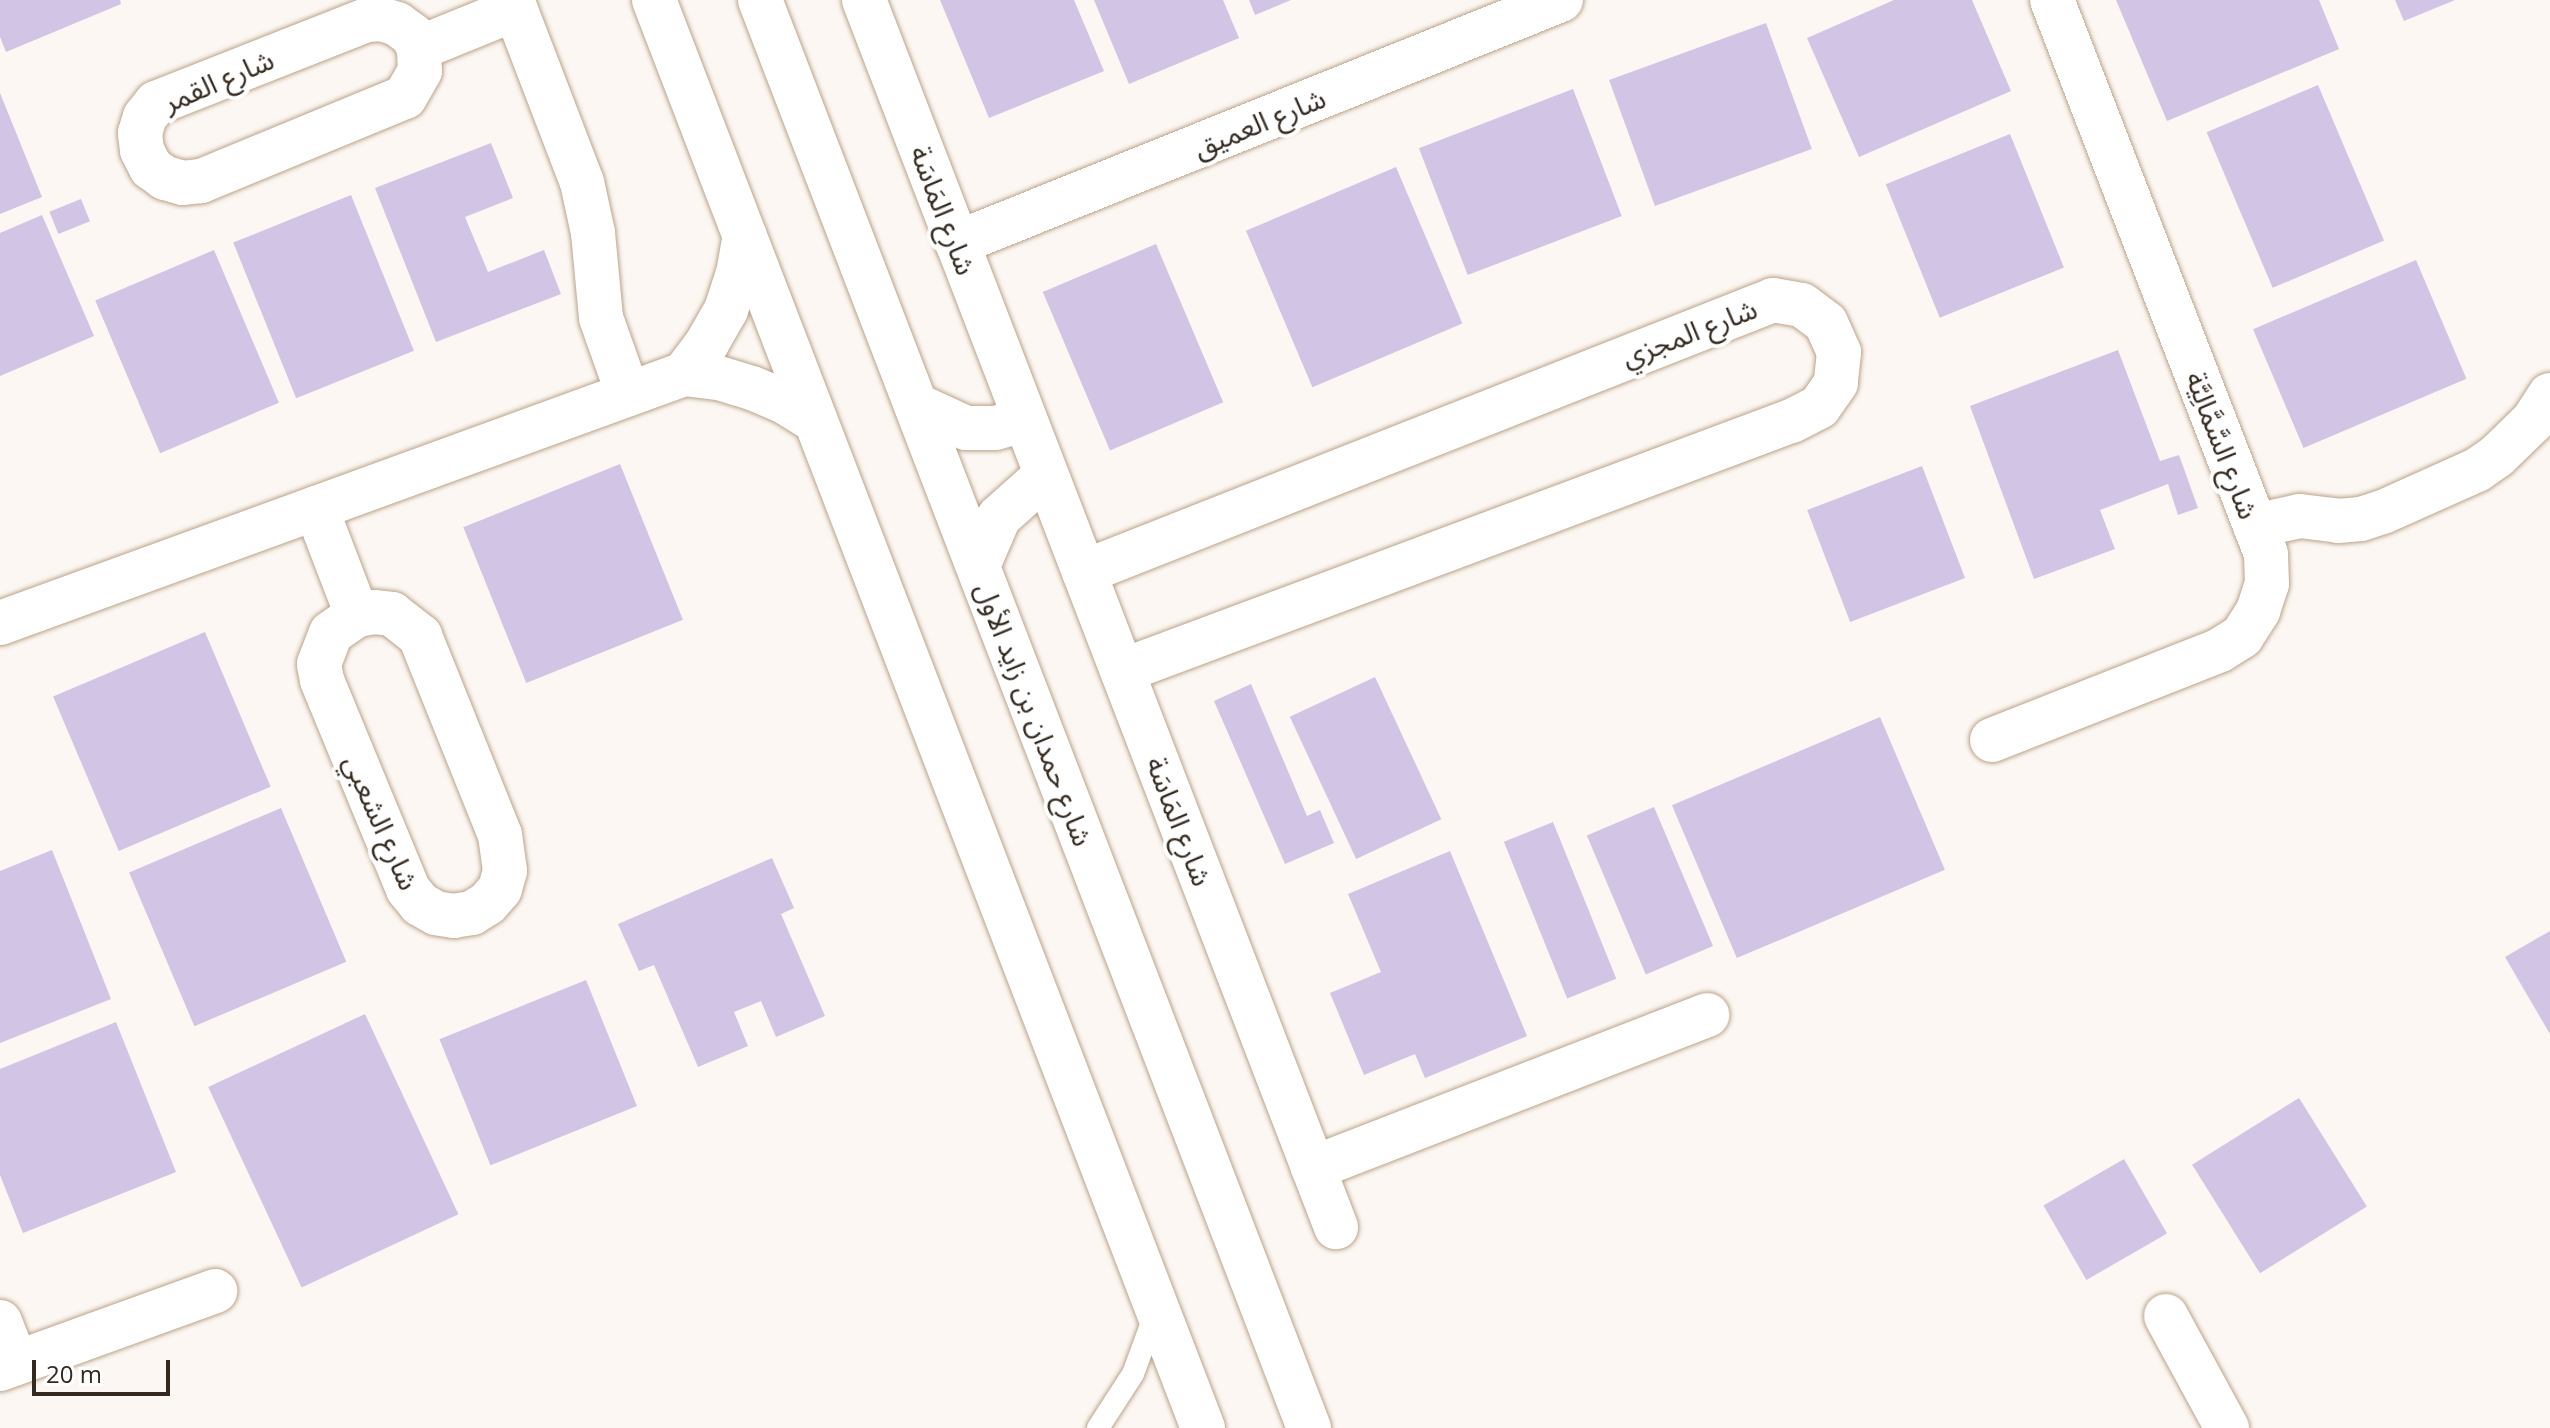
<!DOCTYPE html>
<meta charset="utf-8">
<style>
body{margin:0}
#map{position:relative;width:2550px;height:1428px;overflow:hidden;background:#fcf7f2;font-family:"Open Sans","Noto Sans Arabic",sans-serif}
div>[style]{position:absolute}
.building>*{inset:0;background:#d1c4e4;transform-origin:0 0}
.roads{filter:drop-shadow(0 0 2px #bba389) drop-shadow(0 0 2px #bba389)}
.lane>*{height:22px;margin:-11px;padding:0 11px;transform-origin:11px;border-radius:11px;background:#fff}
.street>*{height:44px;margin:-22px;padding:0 22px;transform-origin:22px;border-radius:22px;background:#fff}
.secondary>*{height:44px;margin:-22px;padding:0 22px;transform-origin:22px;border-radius:22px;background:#fff}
span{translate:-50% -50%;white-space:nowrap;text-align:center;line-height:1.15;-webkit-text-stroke:8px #fff;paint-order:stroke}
.street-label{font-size:28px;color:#33291f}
.scale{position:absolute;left:32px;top:1360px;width:138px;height:36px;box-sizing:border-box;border:4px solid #33291f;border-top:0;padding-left:10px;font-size:24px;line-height:28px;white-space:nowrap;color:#33291f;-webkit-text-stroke:6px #fff;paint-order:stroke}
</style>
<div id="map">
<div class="building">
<div style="clip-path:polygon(0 0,120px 0,121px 4px,6px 52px,0 37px)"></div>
<div style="clip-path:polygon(940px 0,1074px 0,1104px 71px,989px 118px)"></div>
<div style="clip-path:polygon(1094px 0,1223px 0,1239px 38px,1129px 84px)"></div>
<div style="clip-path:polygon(1249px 0,1291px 0,1255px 15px)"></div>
<div style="clip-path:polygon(1894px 0,1972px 0,2011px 91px,1859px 157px,1807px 38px)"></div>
<div style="clip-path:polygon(2116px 0,2319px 0,2339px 49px,2167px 121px)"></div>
<div style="clip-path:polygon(2395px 0,2455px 0,2404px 21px)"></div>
<div style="left:1766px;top:23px;width:134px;height:167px;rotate:70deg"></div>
<div style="left:2318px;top:85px;width:169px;height:121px;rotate:67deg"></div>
<div style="left:1573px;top:89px;width:136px;height:165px;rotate:69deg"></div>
<div style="clip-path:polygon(0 93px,42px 197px,0 214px)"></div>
<div style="left:2010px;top:134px;width:144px;height:134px;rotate:68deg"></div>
<div style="clip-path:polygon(491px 143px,513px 198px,465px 217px,488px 272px,544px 250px,561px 294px,436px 342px,375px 188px)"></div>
<div style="left:1396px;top:167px;width:170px;height:163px;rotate:67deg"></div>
<div style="left:351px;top:195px;width:168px;height:127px;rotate:68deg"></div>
<div style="left:81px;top:199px;width:24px;height:34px;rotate:68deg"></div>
<div style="clip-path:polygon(42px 215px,94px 336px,0 376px,0 233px)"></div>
<div style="left:1156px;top:244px;width:172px;height:123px;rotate:67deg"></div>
<div style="left:214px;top:250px;width:166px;height:129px;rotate:67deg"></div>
<div style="left:2416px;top:260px;width:129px;height:177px;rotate:67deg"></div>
<div style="clip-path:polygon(2118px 350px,2160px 461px,2179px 455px,2198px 508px,2178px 515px,2168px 484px,2100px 510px,2115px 549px,2034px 579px,1970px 406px)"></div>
<div style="left:620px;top:464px;width:168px;height:169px;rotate:68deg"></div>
<div style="left:1922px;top:466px;width:120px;height:123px;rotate:69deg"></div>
<div style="left:205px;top:632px;width:168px;height:165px;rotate:67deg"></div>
<div style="left:1375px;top:677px;width:157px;height:94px;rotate:65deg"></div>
<div style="clip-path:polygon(1251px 684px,1307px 816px,1320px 810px,1334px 843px,1285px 864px,1214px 701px)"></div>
<div style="left:1880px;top:717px;width:166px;height:226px;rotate:67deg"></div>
<div style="left:1654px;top:807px;width:151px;height:73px;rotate:67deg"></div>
<div style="left:281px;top:808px;width:167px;height:165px;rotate:67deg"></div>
<div style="left:1553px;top:822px;width:169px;height:53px;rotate:68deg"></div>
<div style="clip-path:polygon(52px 850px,111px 999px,0 1043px,0 871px)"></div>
<div style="clip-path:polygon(1450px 851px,1527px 1036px,1425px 1078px,1415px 1054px,1364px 1075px,1330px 993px,1381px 972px,1348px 894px)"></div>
<div style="clip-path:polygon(772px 858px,794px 908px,781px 914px,825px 1016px,776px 1037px,761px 1001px,734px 1012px,748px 1046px,698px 1067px,654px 965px,639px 971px,618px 924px)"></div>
<div style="clip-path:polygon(2550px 931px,2550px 1034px,2505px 957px)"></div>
<div style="left:586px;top:980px;width:136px;height:158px;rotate:68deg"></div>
<div style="left:365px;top:1014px;width:221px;height:173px;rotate:65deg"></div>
<div style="clip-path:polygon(116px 1022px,176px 1172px,23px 1233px,0 1175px,0 1069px)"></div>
<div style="left:2299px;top:1098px;width:128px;height:126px;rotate:58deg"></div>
<div style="left:2124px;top:1159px;width:86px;height:93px;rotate:60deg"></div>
</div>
<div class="roads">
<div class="lane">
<div style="left:1098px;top:1428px;width:64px;rotate:-57.1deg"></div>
<div style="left:1133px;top:1374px;width:61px;rotate:-69.8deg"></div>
</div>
<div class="street">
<div style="left:512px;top:0;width:195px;rotate:69deg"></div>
<div style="left:582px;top:182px;width:52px;rotate:77.8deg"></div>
<div style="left:593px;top:233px;width:85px;rotate:84.6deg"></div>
<div style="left:601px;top:318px;width:81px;rotate:70.4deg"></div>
<div style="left:864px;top:0;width:1315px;rotate:68.96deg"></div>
<div style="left:381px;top:19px;width:17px;rotate:17deg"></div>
<div style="left:397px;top:24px;width:19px;rotate:36deg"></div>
<div style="left:412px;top:35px;width:15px;rotate:62deg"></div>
<div style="left:419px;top:48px;width:23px;rotate:88deg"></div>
<div style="left:420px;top:71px;width:30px;rotate:120deg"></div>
<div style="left:405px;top:97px;width:221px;rotate:157.6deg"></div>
<div style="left:201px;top:181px;width:18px;rotate:174deg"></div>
<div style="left:183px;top:183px;width:19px;rotate:-164deg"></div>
<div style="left:165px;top:178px;width:17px;rotate:-144deg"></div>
<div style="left:151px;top:168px;width:20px;rotate:-117deg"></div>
<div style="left:142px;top:150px;width:17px;rotate:-97deg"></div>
<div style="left:140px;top:133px;width:17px;rotate:-73deg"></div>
<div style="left:145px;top:117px;width:18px;rotate:-52deg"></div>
<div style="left:156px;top:103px;width:227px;rotate:-21.5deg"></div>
<div style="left:367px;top:20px;width:14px;rotate:-4deg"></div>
<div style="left:419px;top:48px;width:104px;rotate:-22.1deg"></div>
<div style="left:957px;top:243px;width:651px;rotate:-21.92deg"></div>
<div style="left:684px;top:374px;width:39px;rotate:-53deg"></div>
<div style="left:707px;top:343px;width:38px;rotate:-60deg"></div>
<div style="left:726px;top:310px;width:38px;rotate:-72deg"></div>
<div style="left:738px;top:274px;width:39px;rotate:-80deg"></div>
<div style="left:916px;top:405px;width:55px;rotate:24.7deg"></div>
<div style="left:966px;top:428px;width:29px"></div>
<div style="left:995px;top:428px;width:31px;rotate:-15deg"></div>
<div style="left:316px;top:508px;width:115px;rotate:69deg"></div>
<div style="left:2255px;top:526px;width:46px;rotate:-12.5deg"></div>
<div style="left:2300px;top:516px;width:38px;rotate:7deg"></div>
<div style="left:2338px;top:521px;width:23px;rotate:-5deg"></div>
<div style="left:2361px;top:519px;width:23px;rotate:-18deg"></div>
<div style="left:2383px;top:512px;width:103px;rotate:-24.1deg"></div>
<div style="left:2477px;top:470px;width:24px;rotate:-35deg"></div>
<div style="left:2497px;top:456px;width:50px;rotate:-44.2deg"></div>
<div style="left:2533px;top:421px;width:31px;rotate:-57deg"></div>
<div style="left:978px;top:566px;width:53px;rotate:-66.8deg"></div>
<div style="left:999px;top:517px;width:63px;rotate:-41.8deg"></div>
<div style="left:1084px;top:572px;width:741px;rotate:-21.54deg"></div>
<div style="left:1773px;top:300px;width:29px;rotate:10deg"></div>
<div style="left:1802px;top:305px;width:30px;rotate:37deg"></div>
<div style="left:1826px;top:323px;width:32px;rotate:66deg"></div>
<div style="left:1839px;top:352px;width:31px;rotate:96deg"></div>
<div style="left:1836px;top:383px;width:29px;rotate:125deg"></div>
<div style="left:1819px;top:407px;width:31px;rotate:153deg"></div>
<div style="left:1791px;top:421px;width:714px;rotate:159.51deg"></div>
<div style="left:374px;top:612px;width:18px;rotate:6deg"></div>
<div style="left:392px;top:614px;width:36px;rotate:38deg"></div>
<div style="left:420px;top:636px;width:214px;rotate:68.1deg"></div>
<div style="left:500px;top:835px;width:36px;rotate:82deg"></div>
<div style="left:505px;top:871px;width:19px;rotate:106deg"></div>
<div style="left:500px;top:889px;width:18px;rotate:131deg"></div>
<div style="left:488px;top:903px;width:19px;rotate:148deg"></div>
<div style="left:472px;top:913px;width:18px;rotate:171deg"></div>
<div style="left:454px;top:916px;width:18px;rotate:-171deg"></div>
<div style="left:436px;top:913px;width:18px;rotate:-151deg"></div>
<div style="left:420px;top:904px;width:19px;rotate:-129deg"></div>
<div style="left:408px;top:889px;width:226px;rotate:-112.4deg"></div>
<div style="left:322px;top:680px;width:16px;rotate:-101deg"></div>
<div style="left:319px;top:664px;width:33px;rotate:-69deg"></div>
<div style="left:331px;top:633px;width:32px;rotate:-35deg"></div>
<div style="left:357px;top:615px;width:17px;rotate:-10deg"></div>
<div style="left:0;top:623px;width:728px;rotate:-20deg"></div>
<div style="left:684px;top:374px;width:35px;rotate:7deg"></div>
<div style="left:719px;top:378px;width:34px;rotate:17deg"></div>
<div style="left:752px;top:388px;width:36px;rotate:23deg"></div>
<div style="left:785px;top:402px;width:36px;rotate:32deg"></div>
<div style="left:1992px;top:740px;width:245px;rotate:-21.5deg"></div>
<div style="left:2220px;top:650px;width:26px;rotate:-32deg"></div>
<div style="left:2242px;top:636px;width:30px;rotate:-57deg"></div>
<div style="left:2258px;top:611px;width:28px;rotate:-72deg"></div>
<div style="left:2267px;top:584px;width:30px;rotate:-92deg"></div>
<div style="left:2266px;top:554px;width:594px;rotate:-111.12deg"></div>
<div style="left:1313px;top:1168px;width:423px;rotate:-21.2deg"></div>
<div style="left:2166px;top:1316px;width:128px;rotate:61.4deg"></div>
<div style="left:0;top:1322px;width:44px;rotate:68.7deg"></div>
<div style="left:0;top:1369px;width:229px;rotate:-19.9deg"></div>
</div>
<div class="secondary">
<div style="left:654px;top:0;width:1530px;rotate:68.97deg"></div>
<div style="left:760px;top:0;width:1530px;rotate:68.97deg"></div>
</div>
</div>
<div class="street-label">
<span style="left:218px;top:80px;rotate:-23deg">شارع القمر</span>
<span style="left:1259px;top:122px;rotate:-22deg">شارع العميق</span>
<span style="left:944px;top:210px;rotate:69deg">شارع المَاسَة</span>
<span style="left:1689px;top:332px;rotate:-21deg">شارع المجزي</span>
<span style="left:2223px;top:445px;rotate:69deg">شارع السَّمَّالِيَّة</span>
<span style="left:1035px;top:714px;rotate:69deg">شارع حمدان بن زايد الأول</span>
<span style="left:1180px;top:821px;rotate:69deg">شارع المَاسَة</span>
<span style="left:382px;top:822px;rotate:66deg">شارع الشعبي</span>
</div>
<div class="scale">20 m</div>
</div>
